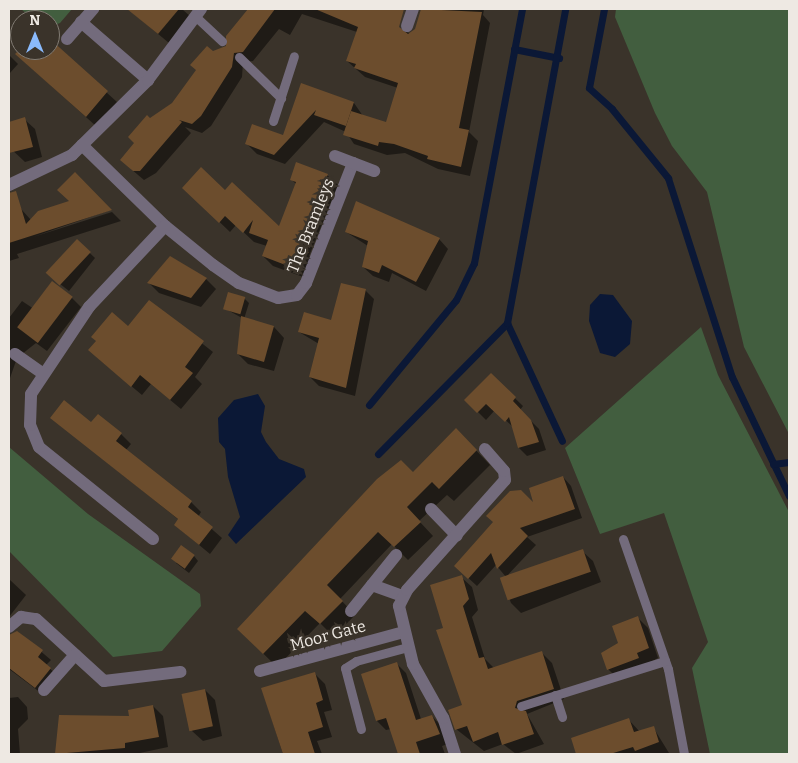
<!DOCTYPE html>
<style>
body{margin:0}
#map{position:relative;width:798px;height:763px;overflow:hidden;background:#3a332a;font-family:Bitter,serif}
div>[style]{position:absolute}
.green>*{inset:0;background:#425e3f}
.water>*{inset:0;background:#0b1836}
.shadow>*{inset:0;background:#0007}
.stream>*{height:7px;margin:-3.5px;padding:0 3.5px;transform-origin:3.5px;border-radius:3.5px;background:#0b1836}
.building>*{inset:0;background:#6c4d2d;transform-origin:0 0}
.lane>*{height:9px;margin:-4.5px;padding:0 4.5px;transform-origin:4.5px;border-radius:4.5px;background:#736b7c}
.street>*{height:12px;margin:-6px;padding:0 6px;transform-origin:6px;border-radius:6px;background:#736b7c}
span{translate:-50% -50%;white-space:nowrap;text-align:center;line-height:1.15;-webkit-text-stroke:5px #3a332a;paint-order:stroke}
.street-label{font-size:16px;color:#eee9e3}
.frame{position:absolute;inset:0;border:10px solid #eee9e3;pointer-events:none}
.north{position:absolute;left:10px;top:10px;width:50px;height:50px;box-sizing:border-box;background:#3a332a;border:1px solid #827c74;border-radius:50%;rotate:0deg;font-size:14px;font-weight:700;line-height:20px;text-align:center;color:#eee9e3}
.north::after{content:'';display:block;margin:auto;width:18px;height:22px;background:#8abafc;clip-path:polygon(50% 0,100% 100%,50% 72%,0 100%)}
</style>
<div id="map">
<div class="green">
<div style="clip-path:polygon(21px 9px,72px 9px,60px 23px,50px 27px,50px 20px,34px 20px)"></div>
<div style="clip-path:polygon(616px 9px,789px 9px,789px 434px,744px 347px,707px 192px,672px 146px,655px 113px,615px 17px)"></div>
<div style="clip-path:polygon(701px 327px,718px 375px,789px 512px,789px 754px,710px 754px,692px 668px,708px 642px,664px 513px,600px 534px,565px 448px)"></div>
<div style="clip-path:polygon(9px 447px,88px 514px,200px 594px,201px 606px,162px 651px,113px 657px,9px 551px)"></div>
</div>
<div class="water">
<div style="clip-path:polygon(600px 294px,613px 295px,632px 321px,630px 344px,615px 357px,600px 353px,589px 321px,590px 305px)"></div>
<div style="clip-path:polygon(258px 394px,265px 406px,261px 432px,266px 442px,279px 459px,304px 469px,306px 477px,236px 544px,228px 535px,240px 517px,228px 477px,225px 449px,219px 442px,218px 418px,234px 400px)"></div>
</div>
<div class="shadow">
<div style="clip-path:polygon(128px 9px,182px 9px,191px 17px,169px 43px)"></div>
<div style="clip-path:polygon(250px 9px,372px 9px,379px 16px,377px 20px,423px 39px,429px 9px,484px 9px,483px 15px,490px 23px,469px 132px,478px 141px,470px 176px,438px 169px,405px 153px,387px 155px,354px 144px,346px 132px,324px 122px,285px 164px,257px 154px,247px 144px,284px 136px,301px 85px,354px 103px,363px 116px,387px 124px,398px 88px,365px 77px,347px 61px,357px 32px,302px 14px,290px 35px,279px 29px,253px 61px,243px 62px,242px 77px,211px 126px,202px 133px,185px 127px,191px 133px,156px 173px,144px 180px,131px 169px,136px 143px,150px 119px,173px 103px,213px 52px,228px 46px)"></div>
<div style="clip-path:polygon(50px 41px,117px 102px,97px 127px,27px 64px,50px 50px)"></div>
<div style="clip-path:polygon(9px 55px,18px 64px,9px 74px)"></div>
<div style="clip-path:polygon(24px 119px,35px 129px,42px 157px,25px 162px,9px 147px,9px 123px)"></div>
<div style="clip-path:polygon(327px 175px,338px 185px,309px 256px,317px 263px,306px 278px,273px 266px,263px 256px,267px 246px,254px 242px,236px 225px,230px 232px,184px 188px,226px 191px,280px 228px,297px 185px,291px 179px)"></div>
<div style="clip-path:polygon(21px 209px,31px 220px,110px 210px,33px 237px,112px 212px,121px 221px,17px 254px,19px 258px,9px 261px,9px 213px)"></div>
<div style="clip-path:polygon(346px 232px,439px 239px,448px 249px,426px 291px,392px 273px,389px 282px,373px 276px,363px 267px,368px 246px)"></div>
<div style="clip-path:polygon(77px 241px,95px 258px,69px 291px,55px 280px)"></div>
<div style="clip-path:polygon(206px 279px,216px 289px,201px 307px,159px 293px,149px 283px)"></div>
<div style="clip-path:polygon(365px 290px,374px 299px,355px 396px,319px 386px,310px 377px,319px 344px,299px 332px,332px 322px)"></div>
<div style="clip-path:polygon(72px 298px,81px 307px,47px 351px,36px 343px,17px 358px,9px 381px,9px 318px,22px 301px,34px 309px)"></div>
<div style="clip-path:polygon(244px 298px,249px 303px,244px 319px,274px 327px,284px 338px,274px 371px,248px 364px,238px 354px,242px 318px,224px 308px)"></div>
<div style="clip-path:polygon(149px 302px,213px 352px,195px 377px,202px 384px,181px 409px,151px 384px,142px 395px,100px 360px)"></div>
<div style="clip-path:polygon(491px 375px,523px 406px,520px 410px,539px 429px,546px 450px,527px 456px,519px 448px,514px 428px,495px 410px,486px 420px,466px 400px)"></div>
<div style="clip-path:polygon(52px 418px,91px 423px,121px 434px,131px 444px,126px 450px,191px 502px,201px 512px,198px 517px,222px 538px,210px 554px,175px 525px,179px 520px)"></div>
<div style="clip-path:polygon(469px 443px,490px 465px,454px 501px,447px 495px,419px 521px,433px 536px,408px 560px,392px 544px,340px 599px,355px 615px,334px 637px,320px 623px,277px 667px,238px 629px,413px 473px)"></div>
<div style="clip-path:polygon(563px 477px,571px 486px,582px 518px,527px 537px,536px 545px,506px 577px,496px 565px,477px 586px,464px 574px,495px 522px,535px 506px)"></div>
<div style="clip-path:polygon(582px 551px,593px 561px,601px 582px,521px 613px,511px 603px,503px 582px)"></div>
<div style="clip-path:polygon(194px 556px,198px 561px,189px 573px,176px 563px)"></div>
<div style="clip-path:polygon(461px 577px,472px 587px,478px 610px,472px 617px,485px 659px,494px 668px,542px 653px,552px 663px,564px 699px,527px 714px,544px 744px,516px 754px,503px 744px,484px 751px,456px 729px,464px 706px,445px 629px)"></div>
<div style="clip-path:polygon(9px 579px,26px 595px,9px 617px)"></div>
<div style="clip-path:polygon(638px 618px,648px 628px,658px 658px,618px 679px,608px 669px)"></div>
<div style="clip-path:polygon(18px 632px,51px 660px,46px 665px,59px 677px,45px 696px,9px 669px,9px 643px)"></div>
<div style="clip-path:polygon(397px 664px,406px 673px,421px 719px,432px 716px,441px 726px,448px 744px,442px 746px,445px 754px,399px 754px,391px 729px,386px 730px,377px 721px)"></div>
<div style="clip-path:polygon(315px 674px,325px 684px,332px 710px,324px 712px,332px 737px,317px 741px,322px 754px,283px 754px,262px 689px)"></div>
<div style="clip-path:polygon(205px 690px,215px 700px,222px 736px,203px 741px,192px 731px)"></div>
<div style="clip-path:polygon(18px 697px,27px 707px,28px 719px,18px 729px,20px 754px,9px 754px,9px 698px)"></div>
<div style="clip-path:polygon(153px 706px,163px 716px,168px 747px,135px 754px,57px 754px,60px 716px,130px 718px)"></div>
<div style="clip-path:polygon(629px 720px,640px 732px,653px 727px,669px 753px,578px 754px,573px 739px)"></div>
</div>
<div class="stream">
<div style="left:604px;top:9px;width:80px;rotate:100.8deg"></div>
<div style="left:589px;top:88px;width:31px;rotate:42deg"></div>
<div style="left:612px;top:109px;width:89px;rotate:50.9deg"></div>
<div style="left:668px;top:178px;width:209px;rotate:72.2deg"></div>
<div style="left:732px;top:377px;width:132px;rotate:64.4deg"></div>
<div style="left:514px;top:49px;width:46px;rotate:11.3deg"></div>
<div style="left:507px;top:323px;width:130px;rotate:65deg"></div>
<div style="left:369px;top:405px;width:136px;rotate:-50.4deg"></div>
<div style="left:456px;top:300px;width:41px;rotate:-64.1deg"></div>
<div style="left:474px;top:263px;width:258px;rotate:-79.3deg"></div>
<div style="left:378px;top:454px;width:184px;rotate:-45.4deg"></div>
<div style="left:507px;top:323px;width:319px;rotate:-79.5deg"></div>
<div style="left:773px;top:464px;width:16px;rotate:-7deg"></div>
</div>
<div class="building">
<div style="clip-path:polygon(127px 9px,179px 9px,158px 34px)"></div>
<div style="clip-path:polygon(248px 9px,275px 9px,243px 52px,234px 53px,232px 67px,201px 116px,192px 124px,179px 120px,182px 122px,140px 171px,133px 171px,120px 160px,134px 143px,128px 137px,147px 115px,150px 118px,172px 103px,196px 70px,190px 65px,207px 46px,213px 51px,226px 46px,226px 36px)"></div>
<div style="clip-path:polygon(315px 9px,404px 9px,399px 27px,408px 34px,415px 29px,421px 9px,482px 12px,459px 128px,469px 130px,461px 167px,427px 159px,428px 156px,394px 144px,379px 142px,378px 146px,343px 135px,351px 111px,386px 122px,398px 83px,354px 68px,356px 64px,346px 61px,358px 27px)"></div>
<div style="clip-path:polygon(50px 39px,108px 91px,86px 117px,15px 54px,20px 49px,50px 50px)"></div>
<div style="clip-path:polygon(301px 83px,354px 102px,346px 126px,314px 115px,316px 110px,274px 155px,245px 144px,252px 124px,283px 135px)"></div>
<div style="clip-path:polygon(25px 117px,33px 147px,9px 153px,9px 122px)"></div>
<div style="clip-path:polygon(296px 162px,328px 174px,300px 244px,309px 253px,302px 253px,296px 269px,262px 256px,268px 240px,249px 233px,253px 220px,243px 233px,225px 216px,219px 223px,182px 188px,201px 167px,225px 190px,232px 182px,279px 226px,296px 182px,290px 180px)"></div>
<div style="clip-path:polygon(75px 172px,112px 210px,9px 243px,9px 193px,16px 191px,26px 224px,38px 211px,69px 201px,57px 190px)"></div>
<div style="clip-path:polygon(356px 201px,440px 238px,416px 282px,382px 265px,379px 273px,362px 267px,368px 241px,345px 232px)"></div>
<div style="left:77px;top:239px;width:19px;height:46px;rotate:43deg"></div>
<div style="clip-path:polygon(170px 256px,207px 278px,191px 298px,147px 283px)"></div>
<div style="left:52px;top:281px;width:26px;height:58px;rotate:37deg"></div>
<div style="clip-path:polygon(341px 283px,366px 289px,346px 388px,309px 377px,319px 338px,298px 332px,304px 312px,331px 320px)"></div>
<div style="left:228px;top:292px;width:18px;height:18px;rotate:16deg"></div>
<div style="clip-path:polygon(149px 300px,204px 341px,185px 367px,193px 373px,170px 400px,140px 375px,131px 387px,88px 350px,96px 341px,91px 337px,112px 312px,128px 326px)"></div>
<div style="clip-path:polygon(241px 316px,274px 326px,264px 362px,237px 354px)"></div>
<div style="clip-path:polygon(491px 373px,516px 397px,513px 401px,531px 420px,539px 442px,518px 448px,509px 417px,505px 422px,486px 404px,477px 413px,464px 400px)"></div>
<div style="clip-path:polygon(64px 400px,91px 422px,98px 414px,122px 433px,116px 441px,192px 501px,188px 507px,213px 527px,199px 545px,174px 525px,178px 519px,50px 418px)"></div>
<div style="clip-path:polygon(456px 428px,477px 450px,439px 489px,432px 482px,407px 507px,421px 522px,394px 547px,378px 532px,327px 585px,343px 601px,320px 624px,305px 611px,263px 654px,237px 629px,377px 479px,401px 460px,413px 472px)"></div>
<div style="clip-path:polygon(563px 476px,575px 509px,520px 528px,528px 536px,497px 569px,491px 553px,468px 579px,454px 566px,493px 522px,486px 516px,510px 491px,521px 490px,533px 502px,529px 488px)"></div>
<div style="left:181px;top:545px;width:17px;height:17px;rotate:36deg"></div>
<div style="left:583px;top:549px;width:24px;height:88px;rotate:71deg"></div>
<div style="clip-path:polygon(462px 575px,469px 599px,463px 606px,479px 658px,484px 657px,488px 669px,542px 651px,554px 689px,517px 701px,515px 708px,526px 711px,534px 734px,502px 745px,498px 732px,473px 742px,467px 726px,455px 730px,448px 710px,462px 705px,436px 630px,443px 628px,430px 585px)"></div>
<div style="clip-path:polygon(638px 616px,649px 648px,637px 653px,639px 658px,607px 670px,601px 653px,618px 643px,612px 626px)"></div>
<div style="clip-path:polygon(17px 631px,43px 650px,38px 657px,51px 668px,35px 688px,9px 668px,9px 635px)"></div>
<div style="clip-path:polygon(397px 662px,416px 720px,432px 715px,440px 734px,416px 742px,420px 754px,398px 754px,386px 718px,376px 721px,361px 674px)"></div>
<div style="clip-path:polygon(315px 672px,323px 700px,316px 703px,323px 727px,308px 732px,315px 754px,283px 754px,261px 688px)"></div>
<div style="left:205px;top:689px;width:38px;height:24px;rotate:78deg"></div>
<div style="clip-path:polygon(153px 705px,159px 737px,125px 743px,125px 748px,55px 754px,59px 715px,129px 716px,128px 710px)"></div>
<div style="clip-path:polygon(629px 718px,634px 732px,654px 726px,659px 742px,635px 751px,633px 747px,610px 754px,576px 754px,571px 738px)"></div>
</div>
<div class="lane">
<div style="left:195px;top:16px;width:37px;rotate:43deg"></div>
<div style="left:239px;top:57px;width:59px;rotate:44.3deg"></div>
<div style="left:273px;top:121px;width:68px;rotate:-72.1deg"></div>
<div style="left:623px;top:539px;width:138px;rotate:70.9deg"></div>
<div style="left:668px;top:669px;width:86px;rotate:79.3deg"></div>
<div style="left:555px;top:695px;width:23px;rotate:72deg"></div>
<div style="left:521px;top:706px;width:151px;rotate:-17.4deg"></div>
<div style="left:361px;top:729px;width:63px;rotate:-104.7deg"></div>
<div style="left:345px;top:668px;width:13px;rotate:-32deg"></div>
<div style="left:356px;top:661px;width:54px;rotate:-15.1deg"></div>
</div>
<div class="street">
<div style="left:81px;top:22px;width:89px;rotate:40.9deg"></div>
<div style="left:407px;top:26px;width:18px;rotate:-71deg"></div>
<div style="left:67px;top:39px;width:40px;rotate:-49deg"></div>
<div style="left:82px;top:145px;width:116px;rotate:44.3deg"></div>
<div style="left:165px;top:226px;width:62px;rotate:39.1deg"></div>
<div style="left:213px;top:265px;width:32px;rotate:35deg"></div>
<div style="left:239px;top:283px;width:42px;rotate:21deg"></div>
<div style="left:278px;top:298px;width:19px;rotate:-9deg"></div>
<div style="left:297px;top:295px;width:15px;rotate:-53deg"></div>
<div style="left:306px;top:283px;width:129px;rotate:-68.6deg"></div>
<div style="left:335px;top:156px;width:42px;rotate:21deg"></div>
<div style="left:9px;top:185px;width:70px;rotate:-25.5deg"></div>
<div style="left:72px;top:155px;width:107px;rotate:-44.6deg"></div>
<div style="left:148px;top:80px;width:89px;rotate:-53.3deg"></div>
<div style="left:15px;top:354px;width:32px;rotate:35deg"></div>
<div style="left:431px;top:509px;width:37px;rotate:46deg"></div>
<div style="left:153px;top:539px;width:146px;rotate:-141.1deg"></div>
<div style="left:39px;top:447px;width:24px;rotate:-112deg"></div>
<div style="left:30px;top:425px;width:31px;rotate:-88deg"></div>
<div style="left:31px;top:394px;width:105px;rotate:-56.3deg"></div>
<div style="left:89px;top:307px;width:111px;rotate:-46.8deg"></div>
<div style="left:372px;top:585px;width:32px;rotate:20deg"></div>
<div style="left:351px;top:611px;width:72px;rotate:-51.2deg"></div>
<div style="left:9px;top:627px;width:16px;rotate:-40deg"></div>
<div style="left:21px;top:617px;width:15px;rotate:8deg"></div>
<div style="left:36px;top:619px;width:92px;rotate:42.4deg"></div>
<div style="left:104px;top:681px;width:77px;rotate:-6.8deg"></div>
<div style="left:260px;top:671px;width:149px;rotate:-15.2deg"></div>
<div style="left:44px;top:690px;width:47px;rotate:-48.5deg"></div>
<div style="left:455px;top:754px;width:38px;rotate:-108deg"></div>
<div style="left:443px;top:718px;width:62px;rotate:-119.1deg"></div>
<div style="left:413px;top:664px;width:60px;rotate:-103.6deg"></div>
<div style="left:399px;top:606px;width:18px;rotate:-63deg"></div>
<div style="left:407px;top:590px;width:147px;rotate:-48.3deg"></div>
<div style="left:505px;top:480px;width:9px;rotate:-96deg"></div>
<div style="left:504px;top:471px;width:29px;rotate:-131deg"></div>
</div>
<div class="street-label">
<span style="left:311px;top:226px;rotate:-68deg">The Bramleys</span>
<span style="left:328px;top:636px;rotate:-15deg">Moor Gate</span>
</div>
<div class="frame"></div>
<div class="north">N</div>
</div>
